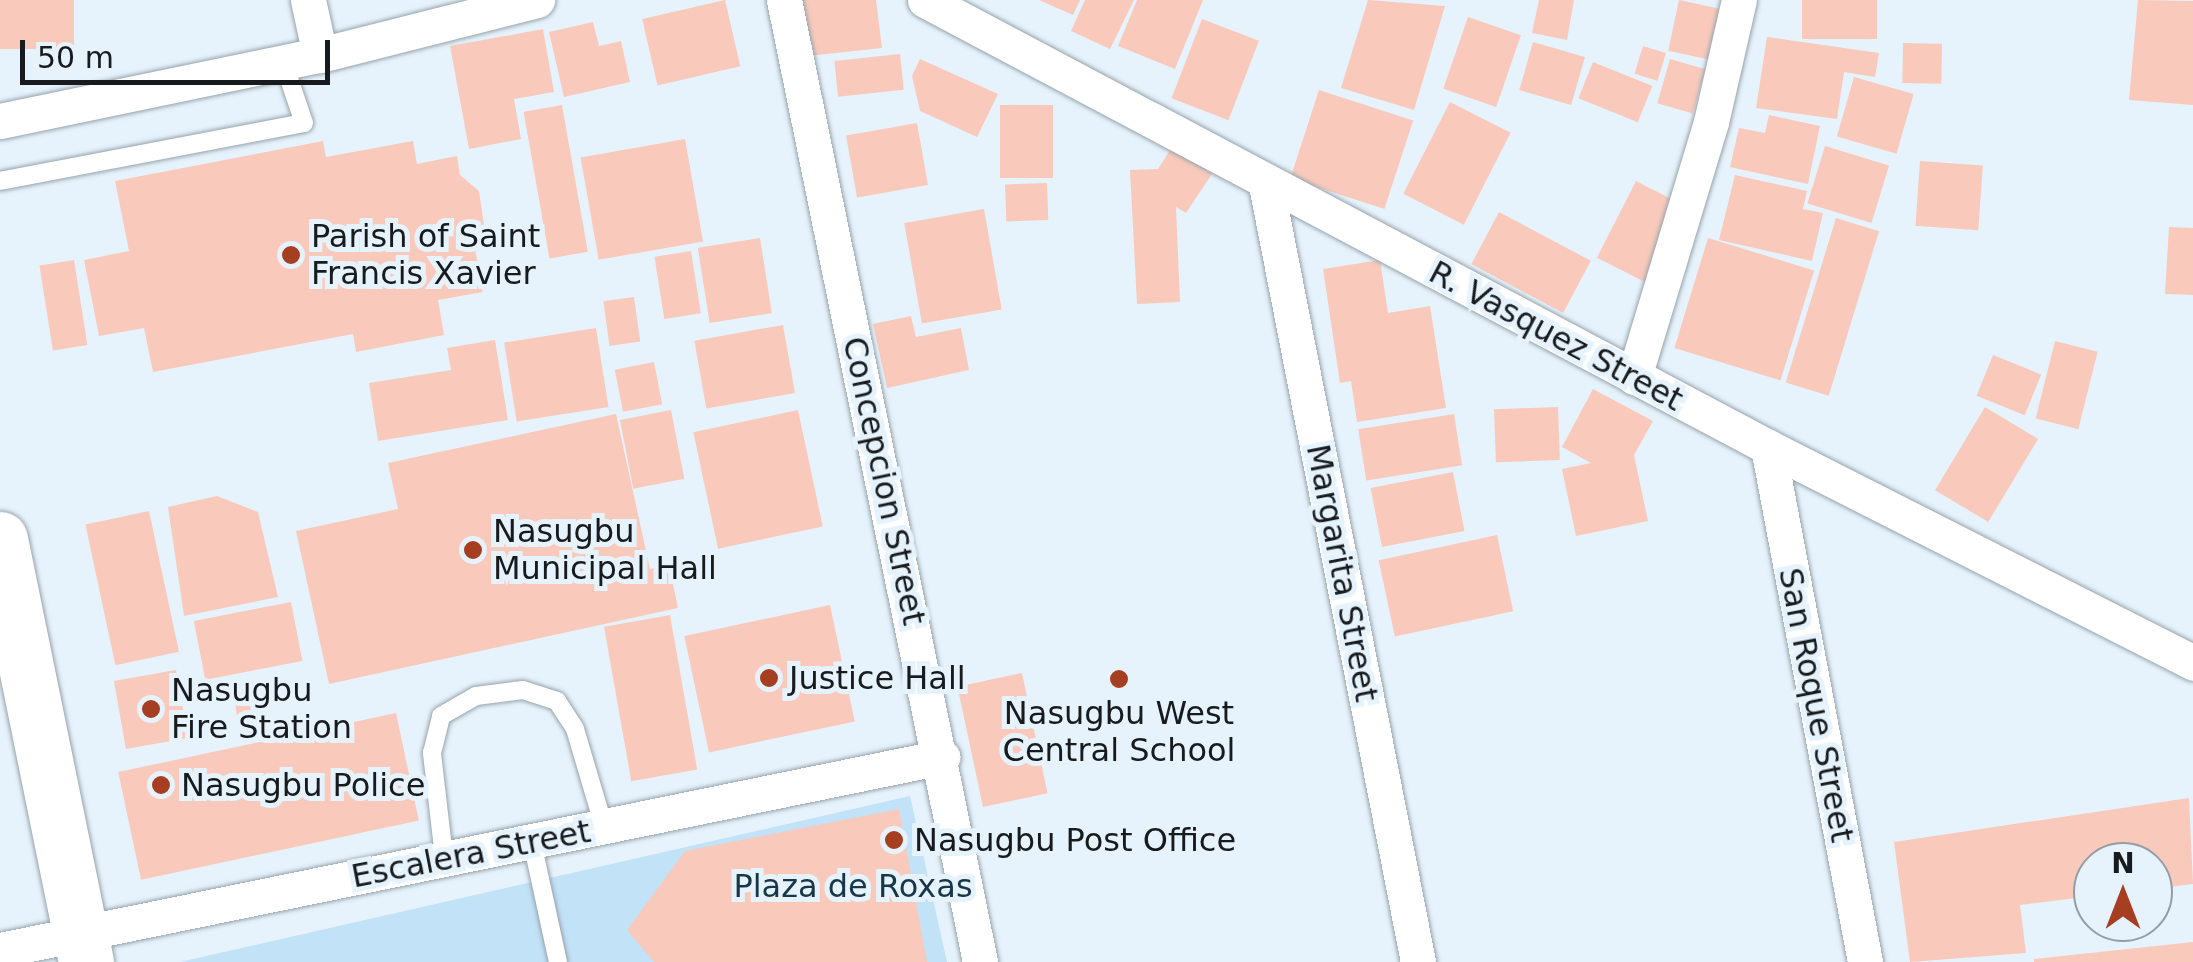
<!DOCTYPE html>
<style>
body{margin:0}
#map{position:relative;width:2193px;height:962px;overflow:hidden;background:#e6f3fc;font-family:"DejaVu Sans",sans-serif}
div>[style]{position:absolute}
.green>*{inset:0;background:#c2e2f7}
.building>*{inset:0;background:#f9cabc;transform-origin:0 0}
.roads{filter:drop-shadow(0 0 2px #97a3ac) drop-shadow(0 0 2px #97a3ac)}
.lane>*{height:18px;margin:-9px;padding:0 9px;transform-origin:9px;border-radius:9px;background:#fff}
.street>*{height:35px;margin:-17.5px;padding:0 17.5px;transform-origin:17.5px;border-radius:17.5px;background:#fff}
.primary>*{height:55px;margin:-27.5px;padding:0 27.5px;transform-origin:27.5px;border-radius:27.5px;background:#fff}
.dots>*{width:28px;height:28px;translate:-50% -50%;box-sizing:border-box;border:5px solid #e6f3fc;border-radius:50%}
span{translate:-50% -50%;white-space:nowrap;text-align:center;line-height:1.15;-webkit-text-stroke:10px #e6f3fc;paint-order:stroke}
.poi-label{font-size:32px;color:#171b1e}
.left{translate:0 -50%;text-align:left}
.street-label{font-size:32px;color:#171b1e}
.park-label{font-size:32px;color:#173749}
.north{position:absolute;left:2073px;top:842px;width:100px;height:100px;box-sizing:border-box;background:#e6f3fc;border:2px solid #939da3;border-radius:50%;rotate:0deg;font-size:28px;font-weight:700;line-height:40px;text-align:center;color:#171b1e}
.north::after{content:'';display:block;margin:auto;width:35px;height:45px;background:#a63e21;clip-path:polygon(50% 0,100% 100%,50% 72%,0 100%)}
.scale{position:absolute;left:20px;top:40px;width:310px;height:45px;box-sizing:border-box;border:5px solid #171b1e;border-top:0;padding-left:12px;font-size:30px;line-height:35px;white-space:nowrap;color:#171b1e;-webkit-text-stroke:8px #e6f3fc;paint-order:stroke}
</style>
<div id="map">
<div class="green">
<div style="clip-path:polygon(910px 796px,947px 962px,180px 962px)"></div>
</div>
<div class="building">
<div style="left:0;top:0;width:74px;height:49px"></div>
<div style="left:725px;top:0;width:68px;height:85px;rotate:77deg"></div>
<div style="clip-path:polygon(802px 0,876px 0,882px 48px,808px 56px)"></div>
<div style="clip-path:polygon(1039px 0,1080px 0,1073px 15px)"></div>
<div style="clip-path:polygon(1085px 0,1134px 0,1110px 49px,1071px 31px)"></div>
<div style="clip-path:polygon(1137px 0,1203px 0,1175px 69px,1118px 46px)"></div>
<div style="clip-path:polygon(1368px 0,1445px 6px,1414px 110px,1341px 88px)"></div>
<div style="clip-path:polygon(1539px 0,1574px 0,1567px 40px,1532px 33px)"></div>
<div style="left:1679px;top:0;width:44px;height:52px;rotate:12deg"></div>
<div style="left:1802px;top:0;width:75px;height:39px"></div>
<div style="clip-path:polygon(2138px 0,2193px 1px,2193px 105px,2129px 100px)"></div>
<div style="left:1468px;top:17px;width:56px;height:76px;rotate:19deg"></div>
<div style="left:1202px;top:19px;width:61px;height:85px;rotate:21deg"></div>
<div style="clip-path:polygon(593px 22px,599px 46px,621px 41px,630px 82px,564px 97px,549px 32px)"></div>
<div style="clip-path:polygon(543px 29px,554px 92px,514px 99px,521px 139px,469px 149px,450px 46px)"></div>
<div style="clip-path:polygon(1767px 37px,1879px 53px,1875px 77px,1844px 72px,1837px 119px,1756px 108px)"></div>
<div style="left:1533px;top:42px;width:54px;height:50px;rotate:16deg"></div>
<div style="left:1903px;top:43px;width:39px;height:40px;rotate:1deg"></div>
<div style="left:1643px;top:46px;width:24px;height:29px;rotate:17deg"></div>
<div style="left:900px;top:54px;width:36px;height:66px;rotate:84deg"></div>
<div style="clip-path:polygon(920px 59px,998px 94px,977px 137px,920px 111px,912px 76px)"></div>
<div style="left:1670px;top:59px;width:37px;height:46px;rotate:16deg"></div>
<div style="left:1593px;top:62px;width:64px;height:39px;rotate:22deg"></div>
<div style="left:1854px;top:77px;width:62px;height:62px;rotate:16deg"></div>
<div style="left:1319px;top:90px;width:99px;height:93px;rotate:18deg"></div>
<div style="left:1450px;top:102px;width:68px;height:103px;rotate:27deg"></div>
<div style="left:562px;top:105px;width:149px;height:39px;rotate:80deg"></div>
<div style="left:1000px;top:105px;width:53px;height:73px"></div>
<div style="clip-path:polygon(1769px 115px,1820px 126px,1808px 184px,1730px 167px,1739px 128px,1765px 133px)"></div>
<div style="left:917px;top:123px;width:63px;height:72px;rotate:80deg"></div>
<div style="left:685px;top:139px;width:104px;height:106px;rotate:80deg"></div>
<div style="clip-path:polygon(323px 141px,326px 157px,413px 141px,417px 164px,457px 156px,460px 175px,479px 191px,484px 225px,474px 244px,483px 292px,438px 300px,444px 335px,356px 352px,353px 334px,153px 372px,144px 328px,99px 336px,84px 260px,129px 251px,115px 181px)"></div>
<div style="left:1825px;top:146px;width:67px;height:60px;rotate:17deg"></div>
<div style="clip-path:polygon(1172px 147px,1212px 174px,1186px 213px,1176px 207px,1180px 302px,1137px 304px,1130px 170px,1158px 169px)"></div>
<div style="left:1920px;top:161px;width:63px;height:65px;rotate:4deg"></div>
<div style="clip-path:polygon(1735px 175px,1807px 191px,1803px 209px,1823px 213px,1812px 261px,1719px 240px)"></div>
<div style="left:1636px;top:181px;width:55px;height:86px;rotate:27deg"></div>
<div style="left:1047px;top:183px;width:37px;height:42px;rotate:88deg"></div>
<div style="left:984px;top:209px;width:102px;height:81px;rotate:80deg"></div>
<div style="left:1499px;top:212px;width:104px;height:59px;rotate:28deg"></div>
<div style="left:1836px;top:218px;width:45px;height:172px;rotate:17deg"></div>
<div style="clip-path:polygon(2169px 227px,2193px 228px,2193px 295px,2165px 294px)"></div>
<div style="left:760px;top:238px;width:76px;height:63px;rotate:81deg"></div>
<div style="left:1708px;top:238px;width:111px;height:115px;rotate:17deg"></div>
<div style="left:691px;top:251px;width:63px;height:37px;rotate:81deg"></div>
<div style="left:74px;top:260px;width:86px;height:35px;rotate:81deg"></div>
<div style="clip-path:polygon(1380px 260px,1388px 313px,1430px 306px,1446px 408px,1357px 422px,1351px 381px,1340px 383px,1323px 269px)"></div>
<div style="left:634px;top:297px;width:45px;height:31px;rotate:82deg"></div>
<div style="clip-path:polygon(911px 316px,916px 337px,961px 328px,969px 370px,887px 388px,873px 324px)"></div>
<div style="left:783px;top:325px;width:69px;height:90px;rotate:80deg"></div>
<div style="left:596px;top:328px;width:80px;height:93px;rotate:81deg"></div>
<div style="clip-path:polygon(495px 340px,508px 420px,378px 441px,369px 383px,451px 370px,447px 348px)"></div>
<div style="left:2055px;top:341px;width:44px;height:80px;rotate:14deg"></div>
<div style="left:1993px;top:355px;width:52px;height:44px;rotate:22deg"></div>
<div style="left:654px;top:362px;width:43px;height:40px;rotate:79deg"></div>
<div style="clip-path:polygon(1593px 389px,1653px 421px,1634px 455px,1648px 521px,1576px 536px,1562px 469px,1591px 463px,1562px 447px)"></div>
<div style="left:1558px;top:407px;width:53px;height:64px;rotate:88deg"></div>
<div style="left:1985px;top:407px;width:62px;height:97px;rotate:31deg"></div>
<div style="left:671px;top:410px;width:70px;height:52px;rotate:79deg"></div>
<div style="left:798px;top:410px;width:119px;height:107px;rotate:78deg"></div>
<div style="clip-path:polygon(616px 414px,650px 569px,669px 565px,678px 608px,329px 684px,296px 531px,398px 509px,388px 463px)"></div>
<div style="left:1454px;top:414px;width:52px;height:97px;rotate:81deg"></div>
<div style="left:1453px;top:472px;width:60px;height:84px;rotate:79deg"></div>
<div style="clip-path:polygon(217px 496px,258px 512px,278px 597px,184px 616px,168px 507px)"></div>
<div style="left:149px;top:511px;width:144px;height:65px;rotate:78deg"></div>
<div style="left:1497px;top:535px;width:78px;height:121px;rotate:78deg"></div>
<div style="left:291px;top:602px;width:60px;height:99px;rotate:79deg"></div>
<div style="left:830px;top:605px;width:119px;height:149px;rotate:78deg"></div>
<div style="left:670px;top:615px;width:157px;height:67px;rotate:80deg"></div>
<div style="left:176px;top:670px;width:69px;height:63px;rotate:80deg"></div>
<div style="left:1022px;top:673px;width:123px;height:66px;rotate:78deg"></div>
<div style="left:261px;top:683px;width:40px;height:28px;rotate:83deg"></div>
<div style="left:396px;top:713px;width:110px;height:284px;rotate:78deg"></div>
<div style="clip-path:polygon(2189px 798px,2193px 884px,2153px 889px,2153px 862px,2093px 862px,2093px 896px,2020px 905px,2026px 953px,1910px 962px,1894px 842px)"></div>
<div style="clip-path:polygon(899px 809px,927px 962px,654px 962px,627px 930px,685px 851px)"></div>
<div style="clip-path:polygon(2193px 942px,2193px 962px,2034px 962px,2034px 959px)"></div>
</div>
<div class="roads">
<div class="lane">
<div style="left:0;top:181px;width:309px;rotate:-10.8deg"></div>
<div style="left:304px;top:123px;width:65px;rotate:-108.7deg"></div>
<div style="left:532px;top:842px;width:123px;rotate:77.8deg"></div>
<div style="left:444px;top:857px;width:105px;rotate:-96.6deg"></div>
<div style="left:432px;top:753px;width:38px;rotate:-76deg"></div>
<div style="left:441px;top:716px;width:40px;rotate:-29.7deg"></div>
<div style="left:476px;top:696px;width:47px;rotate:-7.3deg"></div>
<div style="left:523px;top:690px;width:36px;rotate:18deg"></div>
<div style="left:557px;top:701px;width:33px;rotate:57deg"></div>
<div style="left:575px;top:729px;width:102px;rotate:73.5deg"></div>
</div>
<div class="street">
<div style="left:308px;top:0;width:56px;rotate:77.7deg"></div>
<div style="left:784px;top:0;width:982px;rotate:78.48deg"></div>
<div style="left:925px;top:0;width:954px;rotate:27.93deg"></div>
<div style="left:1768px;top:447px;width:477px;rotate:26.9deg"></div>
<div style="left:0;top:121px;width:327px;rotate:-11.7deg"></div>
<div style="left:320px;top:55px;width:224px;rotate:-14.2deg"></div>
<div style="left:1266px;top:185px;width:792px;rotate:78.93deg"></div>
<div style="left:1634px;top:377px;width:266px;rotate:-73.2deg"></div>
<div style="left:1711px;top:122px;width:125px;rotate:-77.1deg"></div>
<div style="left:1768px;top:447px;width:524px;rotate:79.33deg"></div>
<div style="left:0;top:950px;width:962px;rotate:-11.58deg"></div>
</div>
<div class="primary">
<div style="left:0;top:539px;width:432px;rotate:78.5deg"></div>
</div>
</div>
<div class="dots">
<div style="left:291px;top:255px;background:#a63e21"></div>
<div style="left:473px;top:550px;background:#a63e21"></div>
<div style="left:769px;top:678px;background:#a63e21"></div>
<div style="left:1119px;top:679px;background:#a63e21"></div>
<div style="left:151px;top:709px;background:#a63e21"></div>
<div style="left:161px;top:785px;background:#a63e21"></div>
<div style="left:894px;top:840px;background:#a63e21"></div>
</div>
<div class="poi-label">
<span class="left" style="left:311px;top:255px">Parish of Saint<br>Francis Xavier</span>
<span class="left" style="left:493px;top:550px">Nasugbu<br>Municipal Hall</span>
<span class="left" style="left:789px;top:678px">Justice Hall</span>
<span class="left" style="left:171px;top:709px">Nasugbu<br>Fire Station</span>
<span style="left:1119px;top:732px">Nasugbu West<br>Central School</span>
<span class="left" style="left:181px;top:785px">Nasugbu Police</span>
<span class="left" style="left:914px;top:840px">Nasugbu Post Office</span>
</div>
<div class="street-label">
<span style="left:1556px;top:336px;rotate:28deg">R. Vasquez Street</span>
<span style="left:884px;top:481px;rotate:78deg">Concepcion Street</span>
<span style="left:1342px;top:573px;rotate:79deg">Margarita Street</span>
<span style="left:1816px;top:705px;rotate:79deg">San Roque Street</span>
<span style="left:471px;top:854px;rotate:-11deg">Escalera Street</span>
</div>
<div class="park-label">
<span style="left:853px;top:886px">Plaza de Roxas</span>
</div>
<div class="north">N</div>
<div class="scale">50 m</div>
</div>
